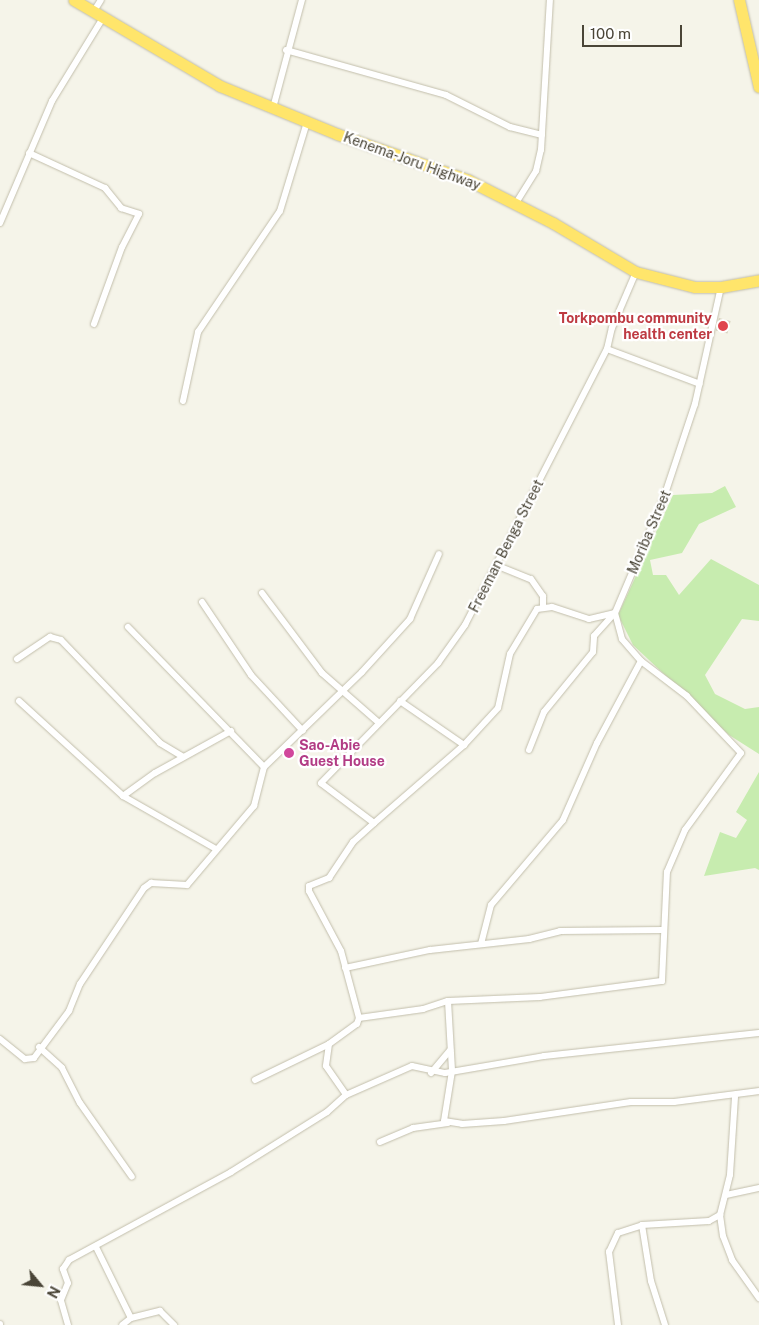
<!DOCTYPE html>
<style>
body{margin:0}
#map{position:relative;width:759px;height:1325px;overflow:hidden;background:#f5f4e9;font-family:"Public Sans",sans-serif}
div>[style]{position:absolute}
.green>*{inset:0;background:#c7ecaf}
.building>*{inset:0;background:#d8d2be;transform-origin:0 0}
.roads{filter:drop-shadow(0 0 1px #c2beab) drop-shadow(0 0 1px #c2beab)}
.street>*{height:6px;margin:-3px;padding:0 3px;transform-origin:3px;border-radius:3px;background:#fff}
.highway>*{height:11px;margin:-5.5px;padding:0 5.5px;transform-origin:5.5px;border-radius:5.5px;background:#ffe56b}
.dots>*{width:14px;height:14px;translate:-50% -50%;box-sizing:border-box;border:2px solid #fff;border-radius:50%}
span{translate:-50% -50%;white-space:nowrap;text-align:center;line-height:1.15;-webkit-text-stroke:4.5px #fff;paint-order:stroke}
.street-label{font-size:14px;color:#4a4537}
.health-label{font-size:14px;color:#be3a42;font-weight:700}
.right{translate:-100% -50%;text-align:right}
.hotel-label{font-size:14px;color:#b23c85;font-weight:700}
.left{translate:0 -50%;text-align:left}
.north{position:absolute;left:15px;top:1260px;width:50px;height:50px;-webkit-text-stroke:4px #fff;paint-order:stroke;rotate:118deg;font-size:14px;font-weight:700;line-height:20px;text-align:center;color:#4a4537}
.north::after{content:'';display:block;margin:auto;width:18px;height:22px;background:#4a4537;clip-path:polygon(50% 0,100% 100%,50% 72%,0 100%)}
.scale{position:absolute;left:582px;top:25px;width:100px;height:22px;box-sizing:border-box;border:2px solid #4a4537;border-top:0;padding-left:6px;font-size:15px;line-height:18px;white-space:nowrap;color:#4a4537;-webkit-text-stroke:4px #fff;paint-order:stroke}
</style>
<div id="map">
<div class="green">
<div style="clip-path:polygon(725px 486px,736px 507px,699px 524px,682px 553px,650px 560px,653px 575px,666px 575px,679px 595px,711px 559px,759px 585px,759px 621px,742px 619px,705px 675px,715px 694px,745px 709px,759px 707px,759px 754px,729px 735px,633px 645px,618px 615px,673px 495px,712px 493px)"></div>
<div style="clip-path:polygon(759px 772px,759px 870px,755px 868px,704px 876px,720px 832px,736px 838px,747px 820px,736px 812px)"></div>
</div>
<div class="building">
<div style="left:719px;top:318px;width:12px;height:13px;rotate:14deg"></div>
</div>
<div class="roads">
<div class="street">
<div style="left:94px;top:11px;width:13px;rotate:-58deg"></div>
<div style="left:286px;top:50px;width:166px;rotate:15.7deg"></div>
<div style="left:446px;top:95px;width:72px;rotate:26.6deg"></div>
<div style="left:510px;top:127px;width:33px;rotate:14deg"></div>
<div style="left:273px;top:108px;width:112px;rotate:-75deg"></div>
<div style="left:29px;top:153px;width:84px;rotate:24.7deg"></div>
<div style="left:105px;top:188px;width:26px;rotate:51deg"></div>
<div style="left:121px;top:208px;width:19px;rotate:18deg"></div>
<div style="left:139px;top:214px;width:37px;rotate:117deg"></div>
<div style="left:122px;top:247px;width:82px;rotate:110deg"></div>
<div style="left:516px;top:203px;width:38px;rotate:-58deg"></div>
<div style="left:536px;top:171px;width:22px;rotate:-77deg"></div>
<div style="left:541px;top:150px;width:150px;rotate:-86.6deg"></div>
<div style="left:0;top:223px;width:133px;rotate:-66.9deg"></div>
<div style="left:52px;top:101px;width:100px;rotate:-58.5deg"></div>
<div style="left:607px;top:349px;width:99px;rotate:20.6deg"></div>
<div style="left:183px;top:401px;width:71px;rotate:-77.7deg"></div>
<div style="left:198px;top:332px;width:146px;rotate:-55.9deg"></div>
<div style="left:280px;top:211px;width:93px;rotate:-73.1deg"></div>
<div style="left:498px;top:566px;width:35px;rotate:22deg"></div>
<div style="left:531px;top:579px;width:21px;rotate:55deg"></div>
<div style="left:543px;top:596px;width:10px;rotate:90deg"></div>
<div style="left:262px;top:593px;width:100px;rotate:53.1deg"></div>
<div style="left:322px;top:673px;width:74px;rotate:41.2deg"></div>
<div style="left:202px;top:602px;width:88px;rotate:56.1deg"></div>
<div style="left:251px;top:675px;width:76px;rotate:47.1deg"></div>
<div style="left:615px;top:613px;width:27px;rotate:167deg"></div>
<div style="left:589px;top:619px;width:39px;rotate:-162deg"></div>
<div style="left:552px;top:607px;width:15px;rotate:172deg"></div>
<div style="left:537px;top:609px;width:52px;rotate:121deg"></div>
<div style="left:510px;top:654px;width:55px;rotate:102.5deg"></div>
<div style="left:498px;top:708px;width:50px;rotate:132.6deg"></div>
<div style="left:464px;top:745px;width:119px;rotate:139.1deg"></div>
<div style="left:374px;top:823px;width:66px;rotate:-143deg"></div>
<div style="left:321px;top:783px;width:168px;rotate:-45.7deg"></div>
<div style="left:438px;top:663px;width:47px;rotate:-54.6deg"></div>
<div style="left:465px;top:625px;width:310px;rotate:-62.8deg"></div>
<div style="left:607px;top:349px;width:22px;rotate:-77deg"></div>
<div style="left:612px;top:328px;width:61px;rotate:-66.8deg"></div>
<div style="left:128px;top:627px;width:195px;rotate:45.8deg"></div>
<div style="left:17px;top:659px;width:40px;rotate:-34deg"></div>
<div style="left:50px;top:637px;width:11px;rotate:15deg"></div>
<div style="left:61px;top:640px;width:143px;rotate:46.1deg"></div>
<div style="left:160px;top:743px;width:27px;rotate:31deg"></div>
<div style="left:19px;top:701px;width:141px;rotate:42.4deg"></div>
<div style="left:123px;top:796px;width:107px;rotate:29.7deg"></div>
<div style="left:400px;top:701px;width:78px;rotate:34.5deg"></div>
<div style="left:529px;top:750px;width:41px;rotate:-68.5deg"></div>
<div style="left:544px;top:712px;width:77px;rotate:-50.8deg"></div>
<div style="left:593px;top:652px;width:16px;rotate:-86deg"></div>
<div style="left:594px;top:636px;width:31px;rotate:-48deg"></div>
<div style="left:615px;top:613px;width:123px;rotate:-67deg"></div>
<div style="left:663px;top:500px;width:101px;rotate:-71.6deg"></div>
<div style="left:695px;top:404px;width:120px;rotate:-77.5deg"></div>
<div style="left:123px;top:796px;width:39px;rotate:-36deg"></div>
<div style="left:155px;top:773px;width:87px;rotate:-28.9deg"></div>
<div style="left:481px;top:944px;width:40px;rotate:-75.6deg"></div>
<div style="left:491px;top:905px;width:111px;rotate:-49.7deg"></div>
<div style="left:563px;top:820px;width:84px;rotate:-66.2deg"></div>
<div style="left:597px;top:743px;width:93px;rotate:-61.8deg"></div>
<div style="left:345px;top:968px;width:87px;rotate:-12deg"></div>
<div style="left:430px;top:950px;width:100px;rotate:-6.3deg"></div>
<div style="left:529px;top:939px;width:32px;rotate:-14deg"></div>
<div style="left:560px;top:931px;width:103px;rotate:-0.6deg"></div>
<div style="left:448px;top:1001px;width:70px;rotate:86.7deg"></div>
<div style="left:452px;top:1071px;width:51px;rotate:99.1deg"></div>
<div style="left:444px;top:1121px;width:18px;rotate:9deg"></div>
<div style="left:462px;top:1124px;width:42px;rotate:-4.1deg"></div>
<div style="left:504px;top:1121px;width:128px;rotate:-8.5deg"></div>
<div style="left:631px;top:1102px;width:43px"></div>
<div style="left:674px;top:1102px;width:86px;rotate:-7.4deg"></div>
<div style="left:359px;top:1018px;width:69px;rotate:-105deg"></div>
<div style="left:341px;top:951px;width:68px;rotate:-118.1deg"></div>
<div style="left:309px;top:891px;width:5px;rotate:-90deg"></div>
<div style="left:309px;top:886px;width:22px;rotate:-22deg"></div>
<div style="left:329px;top:878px;width:43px;rotate:-56.3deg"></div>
<div style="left:353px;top:842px;width:28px;rotate:-42deg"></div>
<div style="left:0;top:1039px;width:32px;rotate:39deg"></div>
<div style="left:25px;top:1059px;width:9px;rotate:-6deg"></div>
<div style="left:34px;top:1058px;width:59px;rotate:-53.3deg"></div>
<div style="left:69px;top:1011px;width:29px;rotate:-68deg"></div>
<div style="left:80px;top:984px;width:115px;rotate:-56.3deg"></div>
<div style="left:144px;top:888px;width:9px;rotate:-36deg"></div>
<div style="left:151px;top:883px;width:36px;rotate:3deg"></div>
<div style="left:187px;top:885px;width:104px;rotate:-49.7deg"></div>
<div style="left:254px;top:806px;width:40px;rotate:-75.6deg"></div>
<div style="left:264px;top:767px;width:136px;rotate:-44.1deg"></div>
<div style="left:362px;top:672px;width:72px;rotate:-47.8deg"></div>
<div style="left:410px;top:619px;width:71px;rotate:-66deg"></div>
<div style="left:329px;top:1044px;width:22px;rotate:98deg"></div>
<div style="left:326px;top:1066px;width:35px;rotate:55deg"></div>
<div style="left:39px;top:1047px;width:31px;rotate:42deg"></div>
<div style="left:62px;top:1068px;width:39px;rotate:63deg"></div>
<div style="left:80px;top:1103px;width:90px;rotate:54.9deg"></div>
<div style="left:431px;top:1073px;width:30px;rotate:-50deg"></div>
<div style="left:255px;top:1080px;width:82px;rotate:-25.9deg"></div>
<div style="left:329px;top:1044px;width:34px;rotate:-36deg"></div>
<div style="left:357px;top:1024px;width:6px;rotate:-72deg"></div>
<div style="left:359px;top:1018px;width:65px;rotate:-8deg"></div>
<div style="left:423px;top:1009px;width:26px;rotate:-18deg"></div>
<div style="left:448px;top:1001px;width:92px;rotate:-2.5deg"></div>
<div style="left:540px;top:997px;width:123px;rotate:-7.5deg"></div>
<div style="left:662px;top:981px;width:109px;rotate:-87.4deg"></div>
<div style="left:667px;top:872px;width:46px;rotate:-66.8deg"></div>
<div style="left:685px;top:830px;width:95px;rotate:-54deg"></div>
<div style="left:741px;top:753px;width:79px;rotate:-133.5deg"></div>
<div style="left:687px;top:696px;width:58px;rotate:-142.7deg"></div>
<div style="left:641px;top:661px;width:29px;rotate:-131deg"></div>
<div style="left:622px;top:639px;width:27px;rotate:-105deg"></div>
<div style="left:735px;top:1097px;width:78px;rotate:93.7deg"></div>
<div style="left:730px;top:1175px;width:41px;rotate:104deg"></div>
<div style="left:720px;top:1215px;width:21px;rotate:82deg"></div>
<div style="left:723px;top:1236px;width:26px;rotate:69deg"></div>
<div style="left:732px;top:1260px;width:47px;rotate:54.6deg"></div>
<div style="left:380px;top:1142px;width:36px;rotate:-23deg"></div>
<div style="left:413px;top:1128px;width:35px;rotate:-8deg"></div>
<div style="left:726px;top:1195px;width:34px;rotate:-12deg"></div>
<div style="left:642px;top:1225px;width:57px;rotate:80.9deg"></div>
<div style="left:651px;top:1281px;width:46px;rotate:72.3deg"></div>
<div style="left:96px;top:1247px;width:79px;rotate:63.8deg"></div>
<div style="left:131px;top:1318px;width:11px;rotate:142deg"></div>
<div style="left:131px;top:1318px;width:30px;rotate:-14deg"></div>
<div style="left:160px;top:1311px;width:20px;rotate:45deg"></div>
<div style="left:0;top:1324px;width:1px;rotate:90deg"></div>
<div style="left:68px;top:1325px;width:26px;rotate:-106deg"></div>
<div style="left:61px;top:1300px;width:18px;rotate:-68deg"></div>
<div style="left:68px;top:1283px;width:15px;rotate:-110deg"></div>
<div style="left:63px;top:1269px;width:11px;rotate:-56deg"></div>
<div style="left:69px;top:1260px;width:184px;rotate:-28.5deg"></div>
<div style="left:231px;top:1172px;width:113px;rotate:-32deg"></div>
<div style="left:327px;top:1112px;width:25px;rotate:-42deg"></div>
<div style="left:346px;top:1095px;width:72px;rotate:-23.7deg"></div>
<div style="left:412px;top:1066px;width:34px;rotate:12deg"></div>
<div style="left:445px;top:1073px;width:100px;rotate:-9.7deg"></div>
<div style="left:544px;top:1056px;width:216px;rotate:-6.1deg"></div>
<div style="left:618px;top:1325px;width:74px;rotate:-97deg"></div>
<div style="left:609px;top:1252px;width:21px;rotate:-65deg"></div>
<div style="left:618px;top:1233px;width:25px;rotate:-18deg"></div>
<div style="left:642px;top:1225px;width:67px;rotate:-3.4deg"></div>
<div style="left:709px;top:1221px;width:13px;rotate:-29deg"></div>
</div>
<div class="highway">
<div style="left:74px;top:0;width:169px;rotate:30.5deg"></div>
<div style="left:220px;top:86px;width:126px;rotate:22.3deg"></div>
<div style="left:337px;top:134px;width:139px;rotate:19.3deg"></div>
<div style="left:468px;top:180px;width:95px;rotate:26.8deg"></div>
<div style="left:553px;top:223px;width:96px;rotate:30.6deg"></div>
<div style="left:636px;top:272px;width:61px;rotate:14.3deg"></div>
<div style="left:695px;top:287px;width:26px"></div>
<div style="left:721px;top:287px;width:39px;rotate:-10deg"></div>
<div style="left:739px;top:0;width:89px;rotate:77.1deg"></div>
</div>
</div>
<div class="dots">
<div style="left:723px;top:326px;background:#e0444e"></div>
<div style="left:289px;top:753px;background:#d1479c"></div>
</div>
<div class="street-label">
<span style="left:412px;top:161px;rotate:20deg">Kenema-Joru Highway</span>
<span style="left:649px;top:532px;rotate:-67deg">Moriba Street</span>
<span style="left:506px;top:546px;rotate:-63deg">Freeman Benga Street</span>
</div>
<div class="health-label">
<span class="right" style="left:712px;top:326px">Torkpombu community<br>health center</span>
</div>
<div class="hotel-label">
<span class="left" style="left:299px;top:753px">Sao-Abie<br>Guest House</span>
</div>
<div class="north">N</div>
<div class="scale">100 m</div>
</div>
